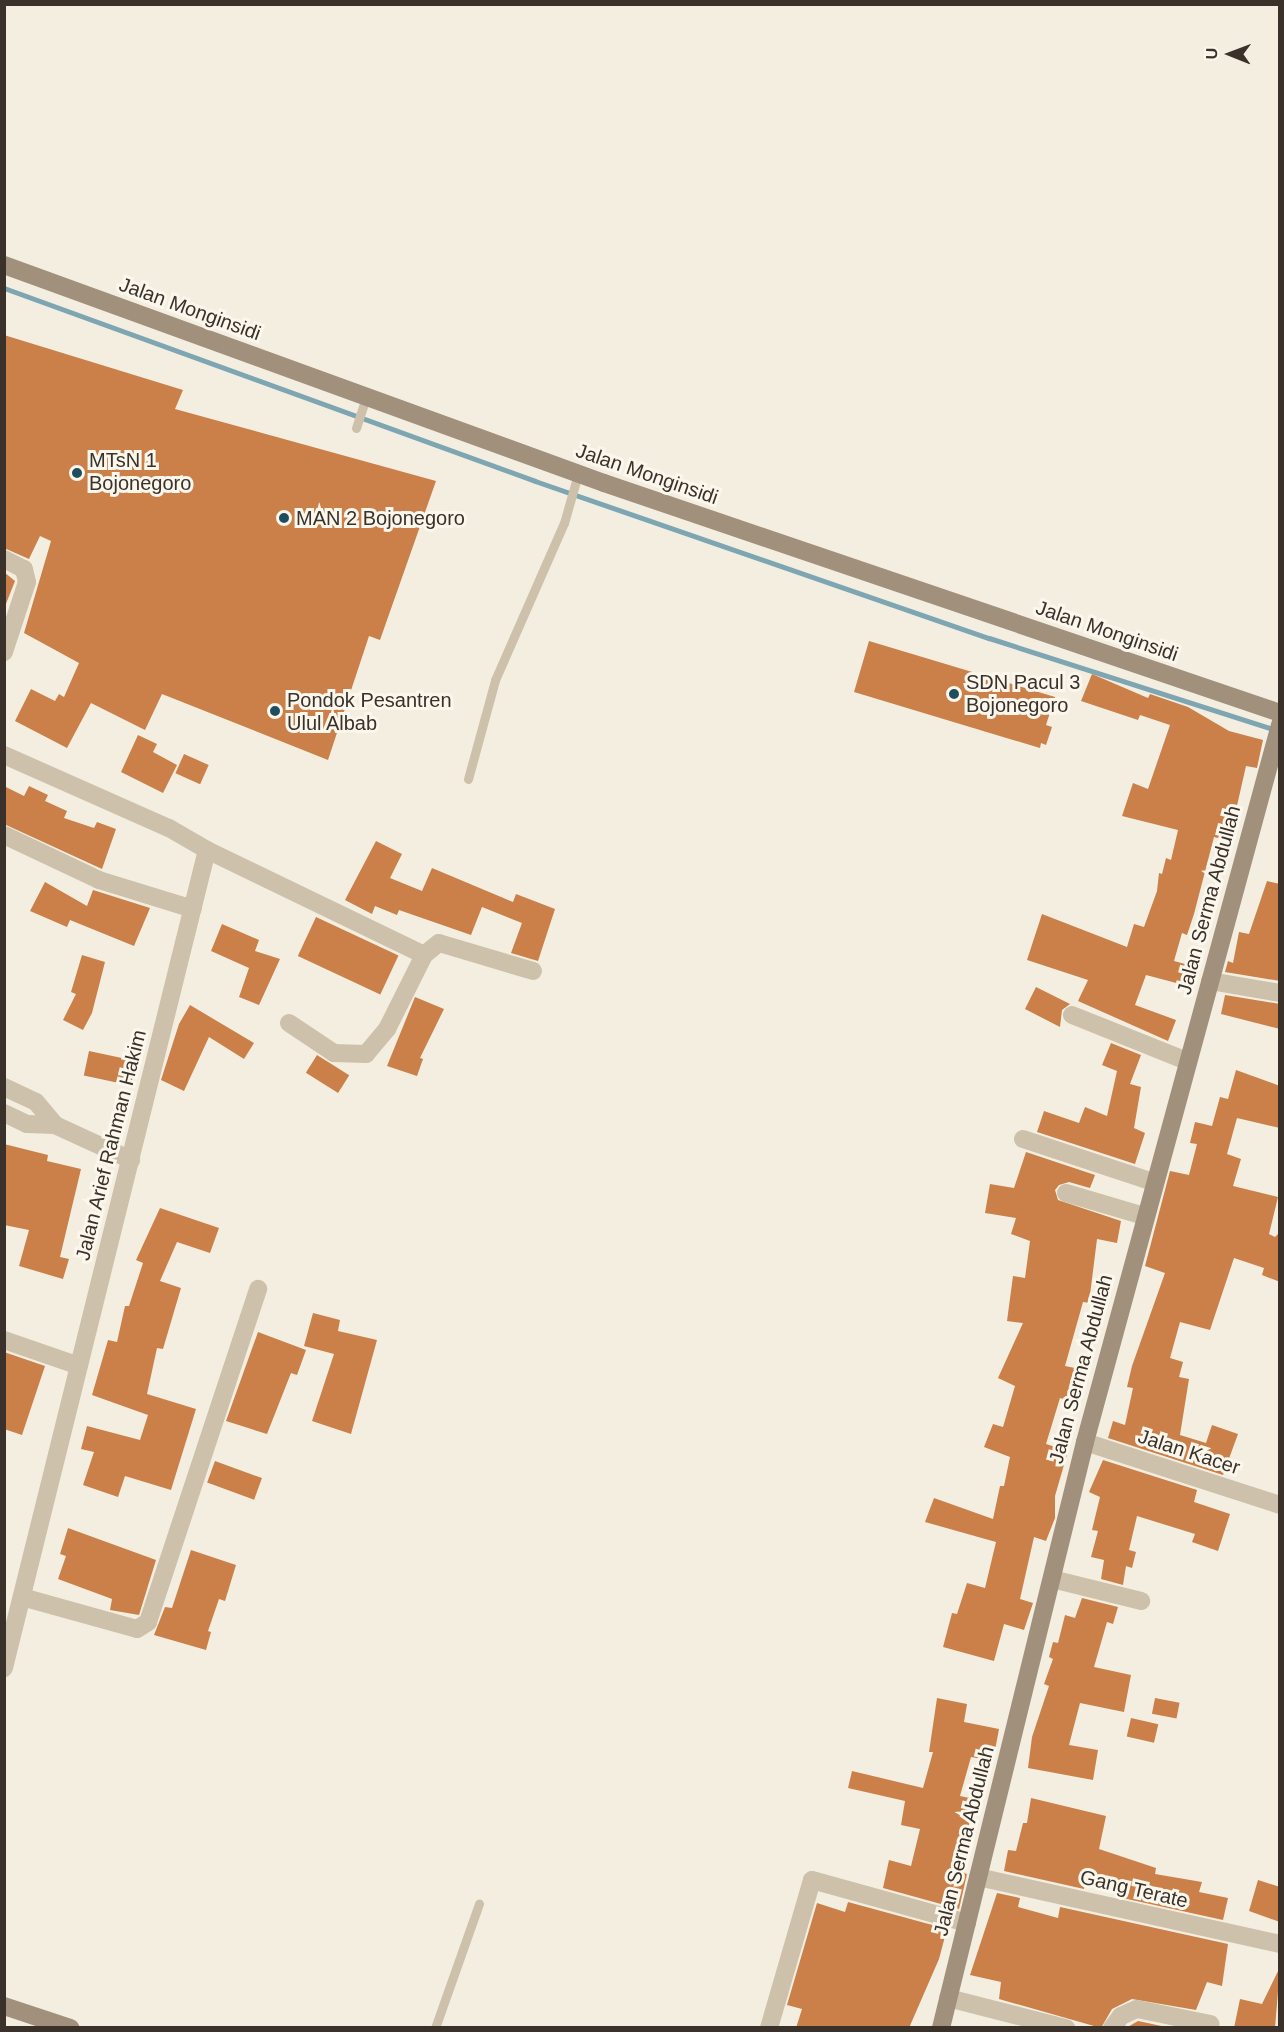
<!DOCTYPE html>
<style>
body{margin:0}
#map{position:relative;width:1284px;height:2032px;overflow:hidden;background:#f4eee0;font-family:Helvetica,sans-serif}
div>[style]{position:absolute}
.stream>*{height:5px;margin:-2.5px;padding:0 2.5px;transform-origin:2.5px;border-radius:2.5px;background:#7da6b2}
.building>*{inset:0;background:#ca8048;transform-origin:0 0}
.lane>*{height:9px;margin:-4.5px;padding:0 4.5px;transform-origin:4.5px;border-radius:4.5px;background:#cdc1ab}
.street>*{height:18px;margin:-9px;padding:0 9px;transform-origin:9px;border-radius:9px;background:#cdc1ab}
.secondary>*{height:18px;margin:-9px;padding:0 9px;transform-origin:9px;border-radius:9px;background:#a1907c}
.dots>*{width:16px;height:16px;translate:-50% -50%;box-sizing:border-box;border:3px solid #fbf7ed;border-radius:50%}
span{translate:-50% -50%;white-space:nowrap;text-align:center;line-height:1.15;-webkit-text-stroke:6px #fbf7ed;paint-order:stroke}
.street-label{font-size:20px;color:#3a322a}
.poi-label{font-size:20px;color:#3a322a}
.left{translate:0 -50%;text-align:left}
.frame{position:absolute;inset:0;border:6px solid #3a322a;pointer-events:none}
.north{position:absolute;left:1200px;top:24px;width:60px;height:60px;-webkit-text-stroke:4px #fbf7ed;paint-order:stroke;rotate:271deg;font-size:16px;font-weight:700;line-height:24px;text-align:center;color:#3a322a}
.north::after{content:'';display:block;margin:auto;width:21px;height:27px;background:#3a322a;clip-path:polygon(50% 0,100% 100%,50% 72%,0 100%)}
</style>
<div id="map">
<div class="stream">
<div style="left:4px;top:288px;width:565px;rotate:19.97deg"></div>
<div style="left:535px;top:481px;width:480px;rotate:19.1deg"></div>
<div style="left:989px;top:638px;width:300px;rotate:17.8deg"></div>
</div>
<div class="building">
<div style="clip-path:polygon(4px 335px,183px 390px,175px 409px,436px 481px,380px 640px,369px 636px,328px 760px,162px 694px,145px 730px,91px 703px,67px 748px,15px 721px,31px 689px,55px 701px,59px 694px,64px 697px,79px 663px,24px 633px,51px 541px,40px 536px,29px 559px,4px 548px)"></div>
<div style="clip-path:polygon(4px 572px,15px 581px,4px 609px)"></div>
<div style="clip-path:polygon(869px 641px,1055px 697px,1046px 725px,1052px 727px,1046px 745px,1041px 743px,1040px 748px,854px 692px)"></div>
<div style="clip-path:polygon(1092px 674px,1148px 698px,1150px 694px,1188px 707px,1229px 731px,1263px 740px,1257px 768px,1246px 766px,1229px 841px,1214px 837px,1194px 914px,1187px 935px,1182px 933px,1174px 961px,1185px 964px,1180px 984px,1146px 975px,1135px 1005px,1176px 1020px,1168px 1041px,1078px 1001px,1088px 980px,1027px 960px,1042px 914px,1127px 947px,1134px 924px,1144px 927px,1157px 891px,1159px 873px,1162px 874px,1166px 858px,1171px 860px,1178px 830px,1122px 816px,1133px 783px,1148px 789px,1170px 725px,1140px 715px,1138px 720px,1081px 701px)"></div>
<div style="clip-path:polygon(138px 735px,157px 744px,153px 752px,177px 765px,163px 793px,121px 772px)"></div>
<div style="left:184px;top:754px;width:27px;height:21px;rotate:24deg"></div>
<div style="clip-path:polygon(4px 786px,24px 796px,29px 786px,48px 795px,45px 801px,67px 811px,64px 818px,94px 828px,97px 822px,116px 829px,102px 869px,4px 824px)"></div>
<div style="clip-path:polygon(376px 841px,402px 854px,390px 878px,422px 891px,432px 868px,513px 902px,516px 894px,555px 909px,538px 961px,511px 953px,522px 923px,482px 907px,471px 935px,399px 910px,397px 915px,375px 906px,372px 914px,345px 900px)"></div>
<div style="clip-path:polygon(1267px 881px,1280px 884px,1280px 981px,1225px 972px,1228px 961px,1233px 963px,1239px 932px,1249px 934px)"></div>
<div style="clip-path:polygon(45px 882px,87px 906px,93px 890px,150px 908px,134px 946px,70px 920px,67px 927px,30px 911px)"></div>
<div style="left:316px;top:917px;width:91px;height:43px;rotate:25deg"></div>
<div style="clip-path:polygon(222px 924px,259px 940px,255px 951px,280px 959px,259px 1005px,239px 997px,249px 968px,211px 951px)"></div>
<div style="clip-path:polygon(82px 955px,105px 962px,92px 1013px,83px 1030px,63px 1020px,76px 994px,71px 992px)"></div>
<div style="clip-path:polygon(1036px 987px,1070px 1004px,1062px 1010px,1060px 1027px,1025px 1009px)"></div>
<div style="clip-path:polygon(1225px 995px,1280px 1004px,1280px 1029px,1221px 1014px)"></div>
<div style="clip-path:polygon(415px 997px,444px 1009px,420px 1058px,423px 1059px,417px 1076px,387px 1066px)"></div>
<div style="clip-path:polygon(190px 1005px,254px 1043px,244px 1059px,209px 1037px,184px 1091px,161px 1080px,179px 1024px)"></div>
<div style="clip-path:polygon(1111px 1043px,1141px 1055px,1130px 1084px,1141px 1087px,1134px 1128px,1145px 1133px,1135px 1164px,1037px 1132px,1044px 1111px,1079px 1123px,1085px 1107px,1107px 1116px,1117px 1071px,1102px 1065px)"></div>
<div style="left:89px;top:1051px;width:48px;height:25px;rotate:12deg"></div>
<div style="left:317px;top:1055px;width:38px;height:21px;rotate:32deg"></div>
<div style="clip-path:polygon(1236px 1070px,1280px 1086px,1280px 1128px,1237px 1118px,1227px 1154px,1241px 1159px,1233px 1186px,1278px 1197px,1269px 1234px,1275px 1237px,1280px 1232px,1280px 1282px,1262px 1275px,1264px 1268px,1234px 1258px,1210px 1330px,1180px 1322px,1170px 1358px,1183px 1362px,1179px 1377px,1189px 1379px,1180px 1435px,1206px 1443px,1212px 1425px,1238px 1434px,1223px 1475px,1108px 1438px,1113px 1421px,1125px 1425px,1133px 1388px,1127px 1387px,1132px 1366px,1165px 1273px,1145px 1266px,1170px 1171px,1189px 1175px,1197px 1144px,1190px 1143px,1195px 1122px,1212px 1126px,1220px 1097px,1228px 1099px)"></div>
<div style="clip-path:polygon(4px 1144px,48px 1155px,47px 1161px,81px 1169px,60px 1257px,69px 1259px,63px 1279px,19px 1266px,29px 1230px,4px 1225px)"></div>
<div style="clip-path:polygon(1026px 1152px,1095px 1175px,1090px 1188px,1069px 1182px,1059px 1185px,1055px 1190px,1058px 1200px,1121px 1221px,1117px 1243px,1097px 1239px,1089px 1303px,1083px 1302px,1065px 1366px,1075px 1368px,1067px 1400px,1060px 1398px,1046px 1444px,1068px 1451px,1055px 1496px,1055px 1518px,1046px 1541px,1034px 1537px,1020px 1599px,1033px 1603px,1024px 1630px,1004px 1624px,994px 1661px,943px 1647px,952px 1613px,957px 1614px,967px 1583px,985px 1588px,996px 1542px,925px 1522px,934px 1498px,993px 1519px,1000px 1486px,1004px 1486px,1010px 1457px,984px 1447px,993px 1424px,1003px 1427px,1015px 1386px,998px 1378px,1023px 1323px,1007px 1321px,1013px 1276px,1025px 1278px,1030px 1241px,1011px 1234px,1016px 1218px,985px 1213px,990px 1184px,1014px 1188px)"></div>
<div style="clip-path:polygon(160px 1208px,219px 1228px,210px 1253px,177px 1242px,160px 1281px,181px 1288px,163px 1349px,157px 1348px,147px 1394px,196px 1409px,171px 1490px,125px 1476px,118px 1497px,83px 1485px,94px 1452px,81px 1449px,87px 1426px,140px 1440px,148px 1415px,92px 1395px,108px 1340px,117px 1342px,125px 1306px,129px 1306px,143px 1263px,136px 1260px)"></div>
<div style="clip-path:polygon(313px 1313px,340px 1320px,338px 1331px,377px 1340px,351px 1434px,312px 1421px,334px 1354px,304px 1346px)"></div>
<div style="clip-path:polygon(258px 1332px,306px 1350px,297px 1375px,291px 1373px,267px 1434px,226px 1421px)"></div>
<div style="clip-path:polygon(4px 1352px,45px 1366px,22px 1435px,4px 1429px)"></div>
<div style="clip-path:polygon(1103px 1460px,1197px 1490px,1194px 1502px,1230px 1514px,1218px 1551px,1192px 1542px,1195px 1534px,1137px 1516px,1129px 1550px,1136px 1552px,1132px 1568px,1126px 1566px,1123px 1585px,1101px 1579px,1104px 1560px,1091px 1557px,1098px 1531px,1092px 1530px,1100px 1497px,1089px 1492px)"></div>
<div style="left:215px;top:1461px;width:50px;height:23px;rotate:20deg"></div>
<div style="clip-path:polygon(68px 1528px,156px 1560px,139px 1615px,110px 1610px,112px 1599px,58px 1579px,66px 1556px,60px 1554px)"></div>
<div style="clip-path:polygon(191px 1550px,236px 1565px,225px 1601px,219px 1599px,208px 1631px,211px 1632px,206px 1650px,154px 1635px,165px 1607px,172px 1608px)"></div>
<div style="clip-path:polygon(1082px 1598px,1118px 1607px,1113px 1624px,1107px 1622px,1094px 1667px,1131px 1675px,1124px 1712px,1080px 1703px,1069px 1745px,1098px 1750px,1093px 1780px,1028px 1768px,1032px 1737px,1049px 1686px,1044px 1684px,1053px 1659px,1049px 1657px,1053px 1642px,1058px 1643px,1065px 1615px,1075px 1618px)"></div>
<div style="clip-path:polygon(937px 1698px,967px 1704px,964px 1722px,999px 1729px,993px 1761px,971px 1757px,960px 1796px,974px 1799px,966px 1841px,971px 1842px,964px 1873px,967px 1874px,959px 1909px,883px 1888px,889px 1860px,911px 1866px,920px 1829px,901px 1825px,905px 1801px,848px 1788px,852px 1771px,923px 1788px,933px 1752px,929px 1752px)"></div>
<div style="left:1155px;top:1698px;width:25px;height:16px;rotate:11deg"></div>
<div style="left:1131px;top:1718px;width:28px;height:19px;rotate:13deg"></div>
<div style="clip-path:polygon(1031px 1798px,1106px 1816px,1099px 1849px,1156px 1868px,1155px 1874px,1202px 1882px,1199px 1892px,1228px 1898px,1223px 1920px,1118px 1897px,1120px 1889px,1086px 1877px,1084px 1889px,1004px 1871px,1008px 1850px,1016px 1851px,1023px 1823px,1027px 1823px)"></div>
<div style="clip-path:polygon(1258px 1880px,1280px 1887px,1280px 1922px,1249px 1911px)"></div>
<div style="clip-path:polygon(997px 1893px,1020px 1898px,1018px 1907px,1058px 1918px,1060px 1907px,1228px 1944px,1222px 1986px,1207px 1982px,1196px 2010px,1132px 1999px,1112px 2009px,1101px 2028px,999px 1999px,1001px 1982px,970px 1975px)"></div>
<div style="clip-path:polygon(848px 1902px,947px 1929px,939px 1959px,909px 2028px,796px 2028px,802px 2009px,787px 2005px,817px 1903px,845px 1912px)"></div>
<div style="clip-path:polygon(1280px 1967px,1275px 2028px,1234px 2028px,1240px 1999px,1262px 2004px)"></div>
<div style="clip-path:polygon(1138px 2021px,1171px 2028px,1126px 2028px)"></div>
</div>
<div class="lane">
<div style="left:356px;top:428px;width:32px;rotate:-72deg"></div>
<div style="left:468px;top:779px;width:103px;rotate:-74.7deg"></div>
<div style="left:495px;top:680px;width:171px;rotate:-66.3deg"></div>
<div style="left:564px;top:523px;width:51px;rotate:-74.1deg"></div>
<div style="left:435px;top:2028px;width:132px;rotate:-70.5deg"></div>
</div>
<div class="street">
<div style="left:4px;top:559px;width:22px;rotate:27deg"></div>
<div style="left:24px;top:569px;width:13px;rotate:77deg"></div>
<div style="left:27px;top:582px;width:74px;rotate:108.2deg"></div>
<div style="left:4px;top:755px;width:180px;rotate:23.9deg"></div>
<div style="left:169px;top:828px;width:44px;rotate:30.1deg"></div>
<div style="left:207px;top:850px;width:843px;rotate:103.94deg"></div>
<div style="left:4px;top:835px;width:105px;rotate:25.3deg"></div>
<div style="left:99px;top:880px;width:98px;rotate:17.1deg"></div>
<div style="left:207px;top:850px;width:241px;rotate:25.8deg"></div>
<div style="left:1210px;top:981px;width:71px;rotate:9.7deg"></div>
<div style="left:1072px;top:1015px;width:124px;rotate:21.8deg"></div>
<div style="left:289px;top:1023px;width:54px;rotate:33.7deg"></div>
<div style="left:334px;top:1053px;width:32px;rotate:2deg"></div>
<div style="left:366px;top:1054px;width:33px;rotate:-50deg"></div>
<div style="left:387px;top:1029px;width:83px;rotate:-63.4deg"></div>
<div style="left:424px;top:955px;width:19px;rotate:-39deg"></div>
<div style="left:439px;top:943px;width:98px;rotate:16.6deg"></div>
<div style="left:4px;top:1087px;width:35px;rotate:25deg"></div>
<div style="left:36px;top:1102px;width:30px;rotate:50deg"></div>
<div style="left:4px;top:1113px;width:25px;rotate:26deg"></div>
<div style="left:27px;top:1124px;width:28px;rotate:2deg"></div>
<div style="left:55px;top:1125px;width:84px;rotate:24.7deg"></div>
<div style="left:1023px;top:1139px;width:137px;rotate:18.3deg"></div>
<div style="left:1066px;top:1193px;width:81px;rotate:16.4deg"></div>
<div style="left:4px;top:1340px;width:79px;rotate:19.1deg"></div>
<div style="left:1085px;top:1442px;width:205px;rotate:17.9deg"></div>
<div style="left:1052px;top:1579px;width:92px;rotate:13.9deg"></div>
<div style="left:22px;top:1597px;width:119px;rotate:15.5deg"></div>
<div style="left:137px;top:1629px;width:13px;rotate:-32deg"></div>
<div style="left:148px;top:1622px;width:351px;rotate:-71.7deg"></div>
<div style="left:978px;top:1877px;width:309px;rotate:12.5deg"></div>
<div style="left:948px;top:1998px;width:122px;rotate:14.3deg"></div>
<div style="left:769px;top:2028px;width:154px;rotate:-73.8deg"></div>
<div style="left:812px;top:1880px;width:161px;rotate:15.5deg"></div>
<div style="left:1112px;top:2028px;width:15px;rotate:-53deg"></div>
<div style="left:1121px;top:2016px;width:17px;rotate:-24deg"></div>
<div style="left:1137px;top:2009px;width:75px;rotate:11.6deg"></div>
</div>
<div class="secondary">
<div style="left:4px;top:265px;width:638px;rotate:19.97deg"></div>
<div style="left:604px;top:483px;width:714px;rotate:18.79deg"></div>
<div style="left:4px;top:2006px;width:70px;rotate:18.4deg"></div>
<div style="left:941px;top:2028px;width:603px;rotate:-76.19deg"></div>
<div style="left:1085px;top:1442px;width:743px;rotate:-74.79deg"></div>
</div>
<div class="dots">
<div style="left:77px;top:473px;background:#1e4d5e"></div>
<div style="left:284px;top:518px;background:#1e4d5e"></div>
<div style="left:954px;top:694px;background:#1e4d5e"></div>
<div style="left:275px;top:711px;background:#1e4d5e"></div>
</div>
<div class="street-label">
<span style="left:190px;top:309px;rotate:20deg">Jalan Monginsidi</span>
<span style="left:647px;top:474px;rotate:19deg">Jalan Monginsidi</span>
<span style="left:1107px;top:631px;rotate:19deg">Jalan Monginsidi</span>
<span style="left:1209px;top:900px;rotate:-75deg">Jalan Serma Abdullah</span>
<span style="left:111px;top:1145px;rotate:-76deg">Jalan Arief Rahman Hakim</span>
<span style="left:1081px;top:1369px;rotate:-75deg">Jalan Serma Abdullah</span>
<span style="left:1189px;top:1452px;rotate:18deg">Jalan Kacer</span>
<span style="left:964px;top:1841px;rotate:-76deg">Jalan Serma Abdullah</span>
<span style="left:1134px;top:1889px;rotate:13deg">Gang Terate</span>
</div>
<div class="poi-label">
<span class="left" style="left:89px;top:472px">MTsN 1<br>Bojonegoro</span>
<span class="left" style="left:296px;top:518px">MAN 2 Bojonegoro</span>
<span class="left" style="left:966px;top:694px">SDN Pacul 3<br>Bojonegoro</span>
<span class="left" style="left:287px;top:712px">Pondok Pesantren<br>Ulul Albab</span>
</div>
<div class="frame"></div>
<div class="north">U</div>
</div>
